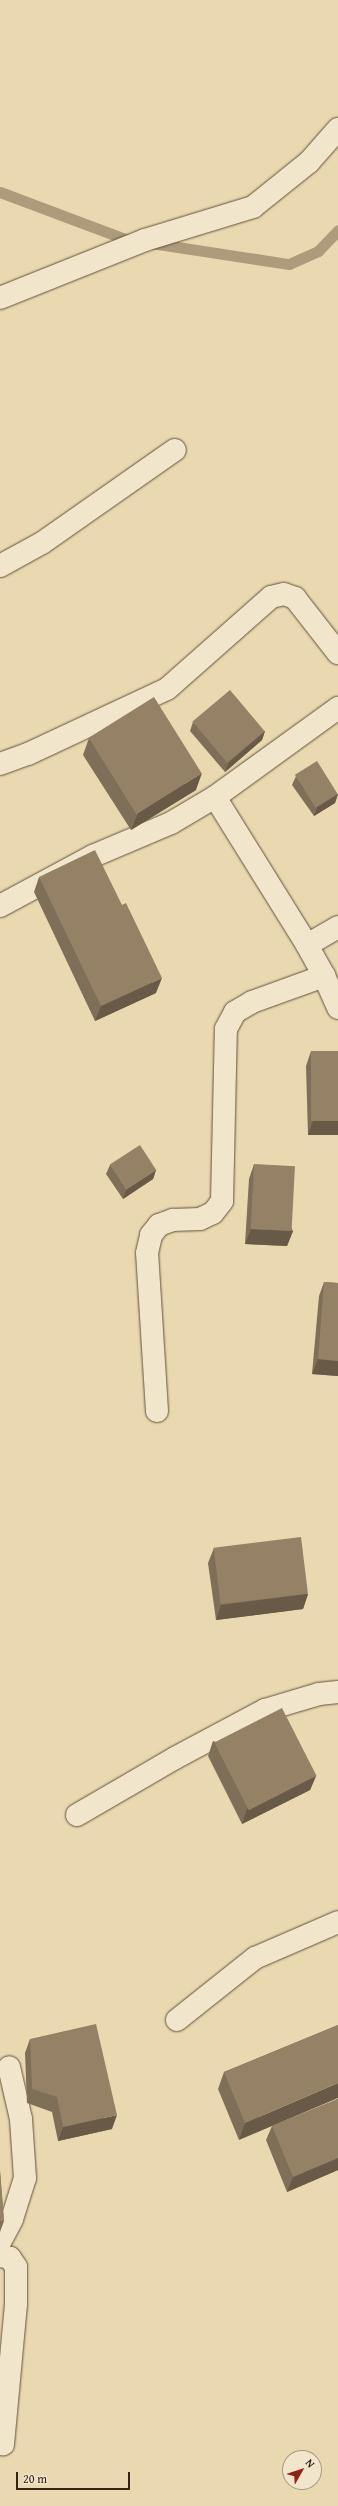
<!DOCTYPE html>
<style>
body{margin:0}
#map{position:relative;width:338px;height:2506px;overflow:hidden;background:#ead9b0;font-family:"Gentium Book Plus",serif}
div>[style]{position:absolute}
.stream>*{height:11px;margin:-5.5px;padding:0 5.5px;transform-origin:5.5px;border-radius:5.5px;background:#ad9b7c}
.roads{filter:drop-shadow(0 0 1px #64503c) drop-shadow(0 0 1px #64503c)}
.minor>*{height:22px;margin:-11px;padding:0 11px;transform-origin:11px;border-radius:11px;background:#f1e6cc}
.wall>*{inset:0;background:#7f6f58}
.shaded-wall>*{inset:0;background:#685a47}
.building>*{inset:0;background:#948166;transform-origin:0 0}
span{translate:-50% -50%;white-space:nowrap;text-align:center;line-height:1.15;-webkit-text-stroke:4px #f1e6cc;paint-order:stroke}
.north{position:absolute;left:282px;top:2450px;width:40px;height:40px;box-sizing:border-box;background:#f1e6cc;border:1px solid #a79883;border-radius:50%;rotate:51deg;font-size:11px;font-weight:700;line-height:16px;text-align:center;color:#372216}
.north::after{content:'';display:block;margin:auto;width:14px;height:18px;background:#8f2418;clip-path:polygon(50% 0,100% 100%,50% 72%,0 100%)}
.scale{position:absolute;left:16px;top:2472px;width:114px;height:18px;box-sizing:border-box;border:2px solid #372216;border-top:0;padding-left:5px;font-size:12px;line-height:14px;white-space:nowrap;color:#372216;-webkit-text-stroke:3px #f1e6cc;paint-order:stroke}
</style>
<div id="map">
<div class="stream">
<div style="left:0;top:192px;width:134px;rotate:20.6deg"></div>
<div style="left:125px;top:239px;width:166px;rotate:8.7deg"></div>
<div style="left:289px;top:264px;width:32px;rotate:-24deg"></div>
<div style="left:318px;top:251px;width:29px;rotate:-46deg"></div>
</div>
<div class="roads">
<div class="minor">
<div style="left:0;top:298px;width:156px;rotate:-21.8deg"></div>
<div style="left:145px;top:240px;width:113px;rotate:-17deg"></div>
<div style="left:253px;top:207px;width:72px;rotate:-38.8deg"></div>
<div style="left:309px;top:162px;width:44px;rotate:-48.7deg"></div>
<div style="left:0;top:566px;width:48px;rotate:-28.7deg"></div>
<div style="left:42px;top:543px;width:162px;rotate:-35deg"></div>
<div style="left:0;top:764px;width:30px;rotate:-20deg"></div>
<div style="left:28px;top:754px;width:153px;rotate:-25.1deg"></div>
<div style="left:167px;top:689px;width:139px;rotate:-41.5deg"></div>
<div style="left:271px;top:597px;width:13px;rotate:-13deg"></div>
<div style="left:284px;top:594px;width:12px;rotate:20deg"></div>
<div style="left:295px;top:598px;width:70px;rotate:52deg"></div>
<div style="left:215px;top:797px;width:152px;rotate:-35.9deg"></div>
<div style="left:0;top:906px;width:106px;rotate:-28.3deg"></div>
<div style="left:93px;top:856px;width:85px;rotate:-22.9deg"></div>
<div style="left:171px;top:823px;width:51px;rotate:-30.6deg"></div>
<div style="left:215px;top:797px;width:174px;rotate:58.1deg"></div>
<div style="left:307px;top:945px;width:35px;rotate:61deg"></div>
<div style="left:324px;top:976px;width:35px;rotate:66deg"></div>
<div style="left:307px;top:945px;width:36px;rotate:-30deg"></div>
<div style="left:157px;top:1411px;width:158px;rotate:-93.6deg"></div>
<div style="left:147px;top:1253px;width:18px;rotate:-77deg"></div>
<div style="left:151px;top:1235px;width:13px;rotate:-51deg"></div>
<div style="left:159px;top:1225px;width:15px;rotate:-20deg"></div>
<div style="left:173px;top:1220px;width:27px;rotate:-2deg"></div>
<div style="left:200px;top:1219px;width:14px;rotate:-25deg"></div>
<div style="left:213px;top:1213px;width:15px;rotate:-53deg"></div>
<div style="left:222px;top:1201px;width:172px;rotate:-88.7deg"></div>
<div style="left:226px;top:1029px;width:19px;rotate:-62deg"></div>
<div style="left:235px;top:1012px;width:20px;rotate:-30deg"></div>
<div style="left:252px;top:1002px;width:77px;rotate:-19.9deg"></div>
<div style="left:77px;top:1815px;width:113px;rotate:-30.2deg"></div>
<div style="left:175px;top:1758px;width:102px;rotate:-28.1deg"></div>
<div style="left:265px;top:1710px;width:56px;rotate:-16.5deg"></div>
<div style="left:319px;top:1694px;width:19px;rotate:-6deg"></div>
<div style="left:177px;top:2020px;width:100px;rotate:-38.5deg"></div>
<div style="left:255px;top:1958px;width:90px;rotate:-23.4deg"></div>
<div style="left:0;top:2242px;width:26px;rotate:-62deg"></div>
<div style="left:12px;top:2219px;width:43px;rotate:-72.4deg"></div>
<div style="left:25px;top:2178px;width:59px;rotate:-93.9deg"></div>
<div style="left:21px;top:2119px;width:53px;rotate:-103deg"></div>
<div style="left:0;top:2256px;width:10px;rotate:11deg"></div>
<div style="left:10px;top:2258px;width:11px;rotate:56deg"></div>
<div style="left:16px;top:2267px;width:37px;rotate:90deg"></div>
<div style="left:16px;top:2304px;width:141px;rotate:95.3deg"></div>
</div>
</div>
<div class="wall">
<div style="clip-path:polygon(193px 722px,265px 731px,262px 740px,225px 772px,190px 731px)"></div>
<div style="clip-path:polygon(89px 738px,196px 790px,131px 830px,83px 755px)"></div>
<div style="clip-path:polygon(296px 776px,338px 794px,335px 803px,314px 816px,292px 785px)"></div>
<div style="clip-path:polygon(39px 877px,122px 905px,156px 993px,95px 1021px,34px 892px)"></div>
<div style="clip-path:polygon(311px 1051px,338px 1051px,338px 1135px,308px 1135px,306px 1066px)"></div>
<div style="clip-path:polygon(254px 1164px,293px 1231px,287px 1246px,245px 1244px,249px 1179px)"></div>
<div style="clip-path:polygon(110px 1165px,156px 1170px,153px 1179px,123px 1199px,106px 1174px)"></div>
<div style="clip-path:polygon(324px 1282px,338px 1283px,338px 1376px,312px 1374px,319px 1296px)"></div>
<div style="clip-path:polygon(214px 1548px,308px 1594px,303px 1609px,216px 1620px,208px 1563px)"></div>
<div style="clip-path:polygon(213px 1741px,316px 1776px,310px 1790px,242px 1824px,208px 1756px)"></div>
<div style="clip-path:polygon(338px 2025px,239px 2140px,218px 2089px,224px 2072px)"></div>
<div style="clip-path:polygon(30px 2039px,112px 2129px,58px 2141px,52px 2112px,27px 2103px,25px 2053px)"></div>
<div style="clip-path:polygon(338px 2099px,338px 2170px,287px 2192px,266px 2140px,272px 2126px)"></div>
<div style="clip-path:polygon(0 2171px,4px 2221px,0 2232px)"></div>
</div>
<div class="shaded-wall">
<div style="clip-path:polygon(265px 731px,262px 740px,225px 772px,228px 763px)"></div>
<div style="clip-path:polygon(202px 773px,196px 790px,131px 830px,138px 813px)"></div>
<div style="clip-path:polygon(338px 794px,335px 803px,314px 816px,317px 807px)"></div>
<div style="clip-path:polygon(162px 978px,156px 993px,95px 1021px,101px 1006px)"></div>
<div style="clip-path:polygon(338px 1120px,338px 1135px,308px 1135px,313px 1121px)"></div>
<div style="clip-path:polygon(156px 1170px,153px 1179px,123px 1199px,126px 1190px)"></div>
<div style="clip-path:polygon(251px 1229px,293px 1231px,287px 1246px,245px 1244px)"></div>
<div style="clip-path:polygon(318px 1359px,338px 1361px,338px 1376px,312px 1374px)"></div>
<div style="clip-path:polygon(308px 1594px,303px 1609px,216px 1620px,221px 1605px)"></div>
<div style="clip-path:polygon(316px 1776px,310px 1790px,242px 1824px,247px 1809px)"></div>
<div style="clip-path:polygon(338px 2083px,338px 2098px,239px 2140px,245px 2123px)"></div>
<div style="clip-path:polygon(117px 2115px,112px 2129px,58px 2141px,63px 2127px)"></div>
<div style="clip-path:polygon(338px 2158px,338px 2170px,287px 2192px,293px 2177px)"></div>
</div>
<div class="building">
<div style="left:230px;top:690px;width:54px;height:49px;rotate:50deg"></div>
<div style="left:154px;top:697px;width:90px;height:77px;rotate:58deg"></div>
<div style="left:317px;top:761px;width:39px;height:26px;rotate:58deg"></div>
<div style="clip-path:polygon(95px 850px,122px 905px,126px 903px,162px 978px,101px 1006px,39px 877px)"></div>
<div style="left:311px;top:1051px;width:27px;height:70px"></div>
<div style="left:140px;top:1145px;width:30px;height:36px;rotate:57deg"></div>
<div style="left:254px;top:1164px;width:41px;height:65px;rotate:3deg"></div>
<div style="clip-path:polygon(324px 1282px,338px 1283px,338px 1361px,318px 1359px)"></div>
<div style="left:301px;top:1537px;width:57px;height:88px;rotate:83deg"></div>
<div style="left:282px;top:1708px;width:76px;height:76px;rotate:63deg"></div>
<div style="clip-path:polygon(96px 2024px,117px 2115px,63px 2127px,57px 2097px,32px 2089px,30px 2039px)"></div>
<div style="clip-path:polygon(338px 2025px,338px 2083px,245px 2123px,224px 2072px)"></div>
<div style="clip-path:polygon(338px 2099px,338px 2158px,293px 2177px,272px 2126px)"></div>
<div style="clip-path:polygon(0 2171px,4px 2221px,0 2221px)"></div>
</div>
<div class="north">N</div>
<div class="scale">20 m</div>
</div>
